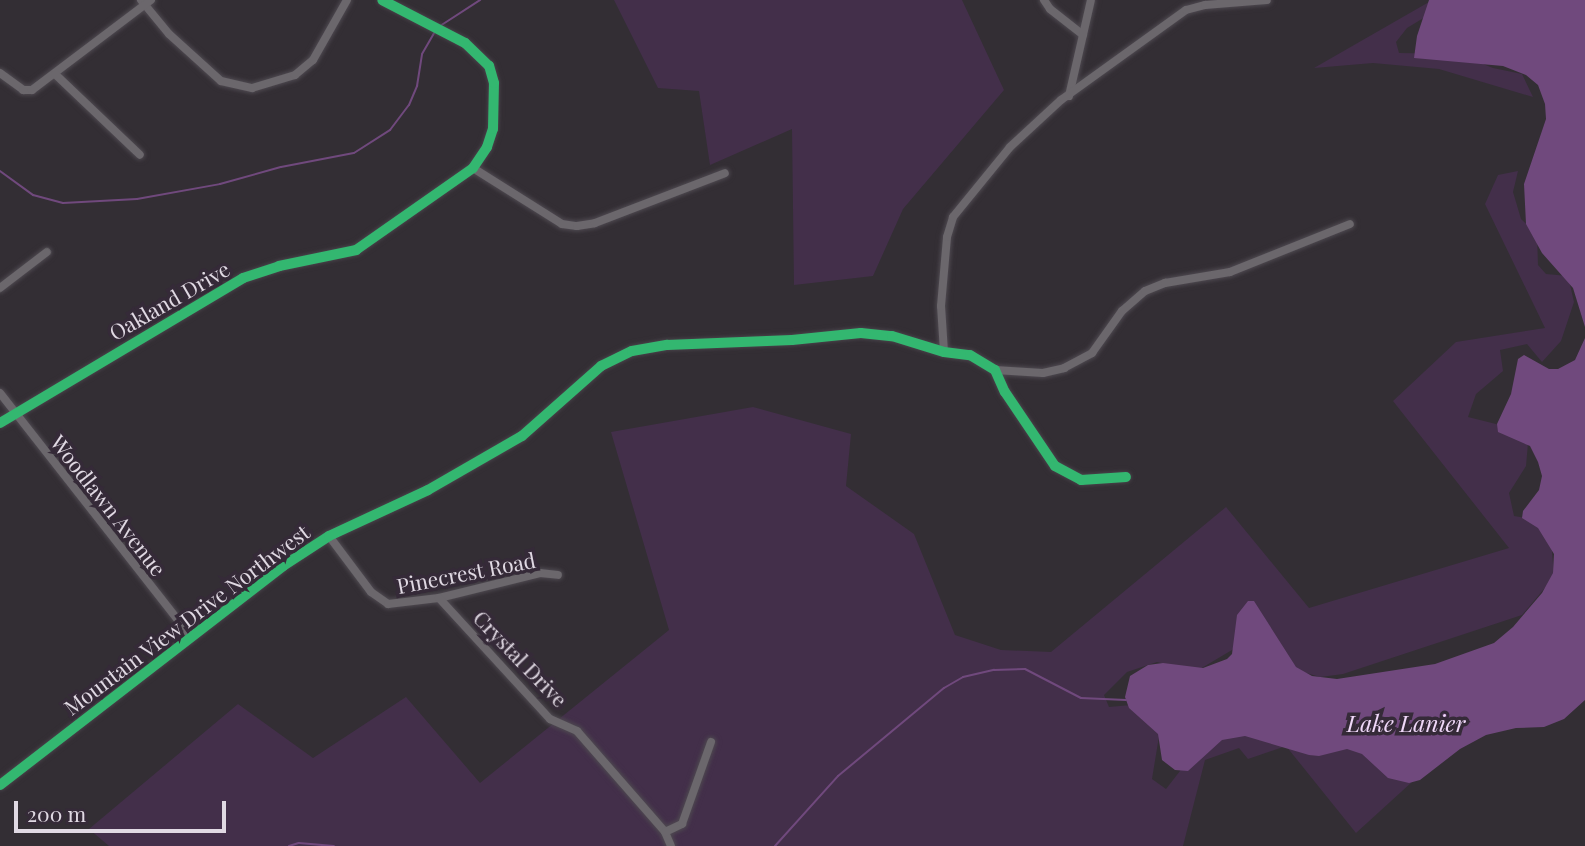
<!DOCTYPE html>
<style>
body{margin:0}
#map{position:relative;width:1585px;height:846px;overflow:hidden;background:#332e34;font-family:"Playfair Display",serif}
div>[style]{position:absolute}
.green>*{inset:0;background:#432f4a}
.water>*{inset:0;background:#70497d}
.stream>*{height:2px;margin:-1px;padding:0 1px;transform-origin:1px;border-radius:1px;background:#70497d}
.roads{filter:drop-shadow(0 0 2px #4e4950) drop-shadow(0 0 2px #4e4950)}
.minor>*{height:8px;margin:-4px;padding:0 4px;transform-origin:4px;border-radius:4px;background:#6b676c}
.cycleway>*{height:10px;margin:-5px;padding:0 5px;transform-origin:5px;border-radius:5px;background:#33b770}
span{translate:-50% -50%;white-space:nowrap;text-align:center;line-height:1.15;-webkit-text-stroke:7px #352a38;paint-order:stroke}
.street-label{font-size:21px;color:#e0d9e3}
.water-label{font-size:23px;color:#f0d8f9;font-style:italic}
.scale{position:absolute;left:14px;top:801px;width:212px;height:32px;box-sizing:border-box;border:4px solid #e0d9e3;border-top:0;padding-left:9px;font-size:21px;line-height:24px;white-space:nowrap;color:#e0d9e3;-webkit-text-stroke:5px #352a38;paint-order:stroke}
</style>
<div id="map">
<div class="green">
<div style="clip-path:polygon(614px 0,962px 0,1004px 90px,903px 209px,873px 276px,794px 285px,792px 129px,710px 165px,699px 91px,658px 88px)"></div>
<div style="clip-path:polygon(1429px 2px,1435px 11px,1407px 28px,1396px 42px,1399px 53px,1458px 54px,1493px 68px,1522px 74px,1533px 97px,1439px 69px,1373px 63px,1314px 68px)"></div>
<div style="clip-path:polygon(1518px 171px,1513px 192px,1521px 219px,1537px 234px,1538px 265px,1546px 274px,1568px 276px,1574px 302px,1561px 341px,1542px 362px,1527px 344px,1500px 350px,1503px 371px,1476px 394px,1468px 417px,1496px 424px,1528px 443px,1526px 466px,1509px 493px,1514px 516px,1532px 519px,1551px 539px,1554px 577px,1522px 615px,1343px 674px,1320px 677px,1285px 667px,1247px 641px,1195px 672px,1157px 662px,1127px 672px,1104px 695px,1109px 707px,1142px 704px,1162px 718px,1152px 779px,1166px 789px,1180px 771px,1189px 749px,1207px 733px,1457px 741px,1356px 833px,1286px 746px,1248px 759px,1239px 748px,1205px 760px,1183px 846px,109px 846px,89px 829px,238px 704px,313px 758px,406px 697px,480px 783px,669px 630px,611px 432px,753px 407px,851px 434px,846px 486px,914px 534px,955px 635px,1001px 650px,1051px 652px,1226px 507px,1309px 608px,1509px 548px,1393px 401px,1456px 342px,1545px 328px,1485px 204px,1498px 175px)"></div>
</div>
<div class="water">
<div style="clip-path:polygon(1429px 0,1585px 0,1585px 327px,1573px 288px,1542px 253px,1526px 224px,1524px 184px,1546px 119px,1545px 104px,1538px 85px,1526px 75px,1503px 66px,1414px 58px,1417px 36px)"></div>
<div style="clip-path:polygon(1585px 338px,1585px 700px,1564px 719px,1544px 727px,1516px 728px,1486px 735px,1460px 749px,1420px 780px,1409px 783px,1388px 778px,1362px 754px,1347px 749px,1319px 756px,1309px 755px,1245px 736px,1222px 740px,1188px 771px,1175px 770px,1162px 760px,1158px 734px,1129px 708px,1125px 697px,1130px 676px,1148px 665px,1163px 663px,1203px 668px,1227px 659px,1232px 654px,1237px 615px,1248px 601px,1254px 601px,1296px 667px,1312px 676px,1337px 679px,1435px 664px,1494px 643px,1513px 627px,1542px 593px,1553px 573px,1554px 554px,1538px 528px,1522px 518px,1523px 511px,1539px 490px,1542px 476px,1538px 462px,1530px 446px,1498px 432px,1497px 424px,1511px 394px,1518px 359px,1524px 355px,1549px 369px,1558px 369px,1575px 360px)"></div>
</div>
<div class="stream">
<div style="left:440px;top:26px;width:48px;rotate:-33deg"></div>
<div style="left:0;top:171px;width:41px;rotate:36deg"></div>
<div style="left:33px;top:195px;width:31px;rotate:15deg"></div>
<div style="left:63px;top:203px;width:74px;rotate:-3.1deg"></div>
<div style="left:137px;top:199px;width:84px;rotate:-10.2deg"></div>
<div style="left:220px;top:184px;width:63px;rotate:-15.6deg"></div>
<div style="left:281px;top:167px;width:74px;rotate:-10.9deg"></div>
<div style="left:354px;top:153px;width:43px;rotate:-32.6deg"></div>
<div style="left:390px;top:130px;width:31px;rotate:-53deg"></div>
<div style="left:409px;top:105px;width:21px;rotate:-67deg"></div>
<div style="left:417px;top:86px;width:32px;rotate:-81deg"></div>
<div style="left:422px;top:54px;width:28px;rotate:-60deg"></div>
<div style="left:289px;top:846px;width:10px;rotate:-17deg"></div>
<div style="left:299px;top:843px;width:35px;rotate:5deg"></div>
<div style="left:775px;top:846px;width:94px;rotate:-48deg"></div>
<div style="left:838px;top:776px;width:138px;rotate:-39.7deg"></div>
<div style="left:944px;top:688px;width:22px;rotate:-30deg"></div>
<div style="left:963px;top:677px;width:32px;rotate:-13deg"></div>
<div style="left:994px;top:670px;width:31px;rotate:-2deg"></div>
<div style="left:1025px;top:669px;width:63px;rotate:27.4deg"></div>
<div style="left:1081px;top:698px;width:45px;rotate:2.5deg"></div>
</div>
<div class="roads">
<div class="minor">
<div style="left:141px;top:0;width:44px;rotate:50.5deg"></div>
<div style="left:169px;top:34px;width:70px;rotate:42.1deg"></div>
<div style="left:221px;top:81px;width:32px;rotate:13deg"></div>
<div style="left:252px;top:88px;width:45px;rotate:-16.8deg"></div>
<div style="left:295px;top:75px;width:23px;rotate:-40deg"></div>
<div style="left:313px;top:60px;width:69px;rotate:-60.5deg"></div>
<div style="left:1044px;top:0;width:11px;rotate:56deg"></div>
<div style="left:1050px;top:9px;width:42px;rotate:38.2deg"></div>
<div style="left:0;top:73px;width:29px;rotate:36deg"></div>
<div style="left:23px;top:90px;width:9px"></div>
<div style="left:32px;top:90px;width:149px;rotate:-37.1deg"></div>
<div style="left:55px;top:74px;width:117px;rotate:43.6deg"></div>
<div style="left:1069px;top:96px;width:98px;rotate:-77.1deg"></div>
<div style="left:473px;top:168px;width:105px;rotate:32.2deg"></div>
<div style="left:562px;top:224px;width:15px;rotate:8deg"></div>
<div style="left:577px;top:226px;width:18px;rotate:-9deg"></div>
<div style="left:595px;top:223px;width:139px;rotate:-21deg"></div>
<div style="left:0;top:288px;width:59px;rotate:-37.5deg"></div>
<div style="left:944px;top:352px;width:46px;rotate:-93.7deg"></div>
<div style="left:941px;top:306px;width:69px;rotate:-85deg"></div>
<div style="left:947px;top:237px;width:21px;rotate:-73deg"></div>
<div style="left:953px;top:217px;width:90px;rotate:-50.8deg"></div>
<div style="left:1010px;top:147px;width:69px;rotate:-42.7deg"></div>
<div style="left:1061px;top:100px;width:154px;rotate:-35.8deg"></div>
<div style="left:1186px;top:10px;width:20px;rotate:-15deg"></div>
<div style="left:1205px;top:5px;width:62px;rotate:-4.6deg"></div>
<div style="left:995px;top:370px;width:48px;rotate:3.6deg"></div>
<div style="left:1043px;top:373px;width:22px;rotate:-13deg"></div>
<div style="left:1064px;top:368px;width:32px;rotate:-28deg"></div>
<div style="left:1092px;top:353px;width:52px;rotate:-54.5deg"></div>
<div style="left:1122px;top:311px;width:30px;rotate:-41deg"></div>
<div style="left:1145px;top:291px;width:22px;rotate:-22deg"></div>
<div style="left:1165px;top:283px;width:66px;rotate:-9.6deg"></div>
<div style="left:1230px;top:272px;width:129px;rotate:-21.8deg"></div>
<div style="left:0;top:393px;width:310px;rotate:51.9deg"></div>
<div style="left:0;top:423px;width:283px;rotate:-30.8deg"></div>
<div style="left:243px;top:278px;width:38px;rotate:-18deg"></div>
<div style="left:279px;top:266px;width:79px;rotate:-11.7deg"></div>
<div style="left:356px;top:250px;width:143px;rotate:-35deg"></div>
<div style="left:473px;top:168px;width:25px;rotate:-56deg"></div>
<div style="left:487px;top:147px;width:19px;rotate:-72deg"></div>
<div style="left:493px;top:129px;width:46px;rotate:-88.8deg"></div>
<div style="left:494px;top:83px;width:18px;rotate:-106deg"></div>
<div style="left:489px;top:66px;width:33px;rotate:-136deg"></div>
<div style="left:465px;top:43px;width:93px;rotate:-152.6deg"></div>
<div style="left:329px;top:536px;width:70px;rotate:53.1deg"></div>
<div style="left:371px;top:592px;width:21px;rotate:35deg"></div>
<div style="left:388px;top:604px;width:51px;rotate:-6.7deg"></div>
<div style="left:439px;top:598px;width:104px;rotate:-13.9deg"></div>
<div style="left:540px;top:573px;width:18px;rotate:6deg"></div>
<div style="left:439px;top:598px;width:164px;rotate:47.5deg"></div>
<div style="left:550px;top:719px;width:30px;rotate:24deg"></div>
<div style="left:577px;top:731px;width:134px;rotate:48.9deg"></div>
<div style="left:665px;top:832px;width:15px;rotate:67deg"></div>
<div style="left:0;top:785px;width:358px;rotate:-37.7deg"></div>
<div style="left:283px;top:566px;width:55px;rotate:-33.1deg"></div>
<div style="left:329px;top:536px;width:109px;rotate:-24.9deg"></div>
<div style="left:428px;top:490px;width:108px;rotate:-29.9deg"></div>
<div style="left:522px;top:436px;width:106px;rotate:-41.5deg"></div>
<div style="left:601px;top:366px;width:34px;rotate:-26deg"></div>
<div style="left:632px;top:351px;width:36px;rotate:-10deg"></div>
<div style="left:667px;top:345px;width:125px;rotate:-2.3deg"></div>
<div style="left:792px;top:340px;width:69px;rotate:-5.8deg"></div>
<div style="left:861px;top:333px;width:31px;rotate:6deg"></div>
<div style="left:892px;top:336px;width:54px;rotate:17.1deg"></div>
<div style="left:944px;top:352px;width:26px;rotate:7deg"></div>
<div style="left:970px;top:355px;width:29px;rotate:31deg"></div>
<div style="left:995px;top:370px;width:24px;rotate:66deg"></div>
<div style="left:1005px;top:392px;width:89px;rotate:56deg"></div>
<div style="left:1055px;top:466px;width:30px;rotate:28deg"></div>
<div style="left:1081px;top:480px;width:45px;rotate:-3.8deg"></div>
<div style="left:665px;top:832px;width:19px;rotate:-25deg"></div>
<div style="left:682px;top:824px;width:87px;rotate:-70.5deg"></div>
</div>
</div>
<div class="cycleway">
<div style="left:0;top:423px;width:283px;rotate:-30.8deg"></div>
<div style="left:243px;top:278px;width:38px;rotate:-18deg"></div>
<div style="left:279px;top:266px;width:79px;rotate:-11.7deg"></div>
<div style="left:356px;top:250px;width:143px;rotate:-35deg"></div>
<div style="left:473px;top:168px;width:25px;rotate:-56deg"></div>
<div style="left:487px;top:147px;width:19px;rotate:-72deg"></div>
<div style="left:493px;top:129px;width:46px;rotate:-88.8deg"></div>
<div style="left:494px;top:83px;width:18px;rotate:-106deg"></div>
<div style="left:489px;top:66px;width:33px;rotate:-136deg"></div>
<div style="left:465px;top:43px;width:93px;rotate:-152.6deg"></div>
<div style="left:0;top:785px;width:358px;rotate:-37.7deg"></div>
<div style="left:283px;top:566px;width:55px;rotate:-33.1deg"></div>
<div style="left:329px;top:536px;width:109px;rotate:-24.9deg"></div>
<div style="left:428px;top:490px;width:108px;rotate:-29.9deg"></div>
<div style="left:522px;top:436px;width:106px;rotate:-41.5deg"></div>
<div style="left:601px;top:366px;width:34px;rotate:-26deg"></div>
<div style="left:632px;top:351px;width:36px;rotate:-10deg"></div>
<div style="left:667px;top:345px;width:125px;rotate:-2.3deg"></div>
<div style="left:792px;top:340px;width:69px;rotate:-5.8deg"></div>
<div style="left:861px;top:333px;width:31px;rotate:6deg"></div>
<div style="left:892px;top:336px;width:54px;rotate:17.1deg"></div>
<div style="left:944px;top:352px;width:26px;rotate:7deg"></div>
<div style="left:970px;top:355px;width:29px;rotate:31deg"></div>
<div style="left:995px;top:370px;width:24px;rotate:66deg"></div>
<div style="left:1005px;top:392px;width:89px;rotate:56deg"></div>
<div style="left:1055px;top:466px;width:30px;rotate:28deg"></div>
<div style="left:1081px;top:480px;width:45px;rotate:-3.8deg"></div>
</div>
<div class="street-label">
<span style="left:169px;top:300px;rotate:-30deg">Oakland Drive</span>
<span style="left:109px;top:505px;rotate:52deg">Woodlawn Avenue</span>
<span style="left:466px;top:572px;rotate:-11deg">Pinecrest Road</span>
<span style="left:186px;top:619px;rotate:-37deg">Mountain View Drive Northwest</span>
<span style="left:521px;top:658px;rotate:46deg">Crystal Drive</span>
</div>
<div class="water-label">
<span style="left:1406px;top:723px">Lake Lanier</span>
</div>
<div class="scale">200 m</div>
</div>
